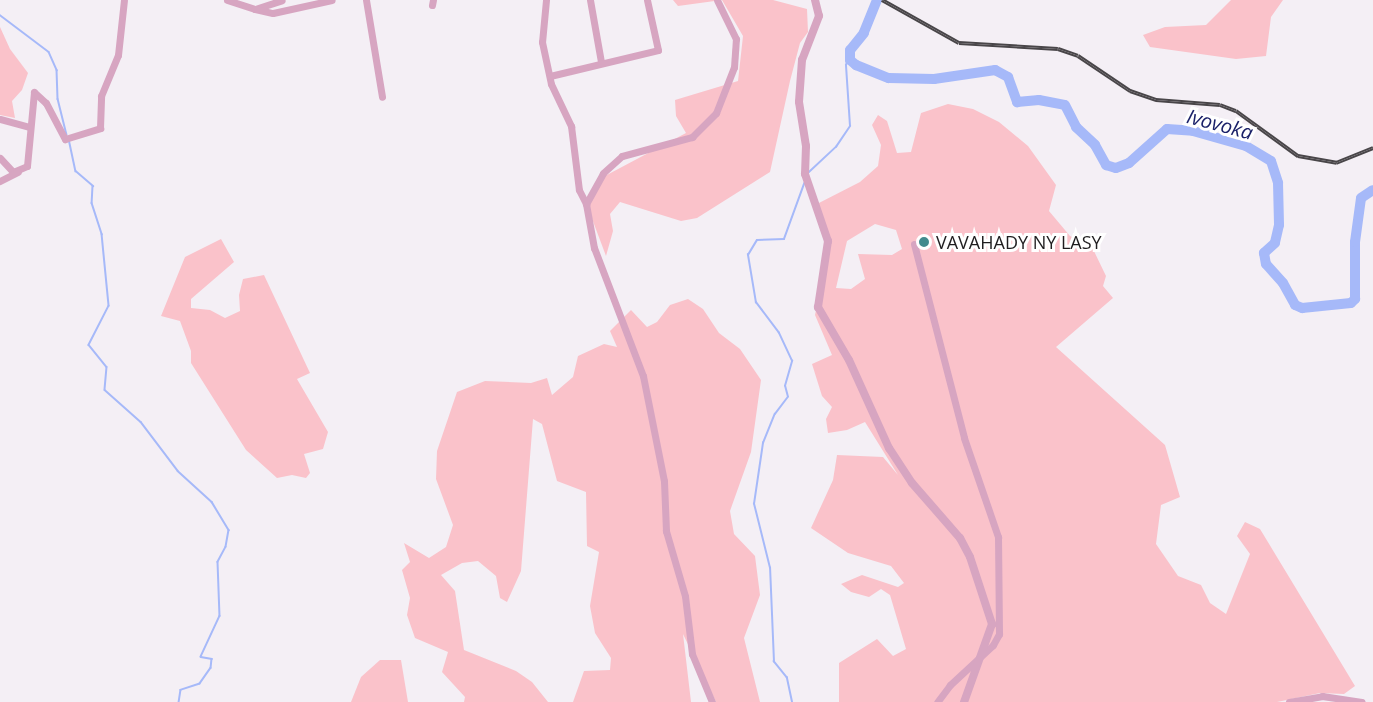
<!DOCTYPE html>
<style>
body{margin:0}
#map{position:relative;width:1373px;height:702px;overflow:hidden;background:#f4eff5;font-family:"Open Sans",sans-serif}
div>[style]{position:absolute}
.green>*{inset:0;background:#fac2ca}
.stream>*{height:1.5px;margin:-0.75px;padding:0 0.75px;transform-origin:0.75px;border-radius:0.75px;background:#a6b9f9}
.river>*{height:10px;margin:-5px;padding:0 5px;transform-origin:5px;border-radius:5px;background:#a6b9f9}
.minor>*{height:7px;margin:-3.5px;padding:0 3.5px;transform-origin:3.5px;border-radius:3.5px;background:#d7a5c1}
.tertiary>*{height:8px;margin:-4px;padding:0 4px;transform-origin:4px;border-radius:4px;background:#d7a5c1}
.rail>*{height:4px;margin-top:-2px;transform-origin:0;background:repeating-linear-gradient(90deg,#fff 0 4.5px,#494649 0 9px);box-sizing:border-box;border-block:2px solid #494649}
.dots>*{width:16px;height:16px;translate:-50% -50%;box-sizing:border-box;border:3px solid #fff;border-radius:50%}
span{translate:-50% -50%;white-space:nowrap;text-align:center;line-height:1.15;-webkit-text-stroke:6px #fff;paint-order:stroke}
.poi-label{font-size:18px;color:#1f1d1f}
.left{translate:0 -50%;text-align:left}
.water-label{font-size:20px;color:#1a2169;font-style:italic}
</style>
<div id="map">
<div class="green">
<div style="clip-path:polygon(673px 0,773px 0,807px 9px,808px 32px,800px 43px,790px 81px,770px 172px,697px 218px,681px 221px,620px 202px,610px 214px,613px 231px,606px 256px,588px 208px,603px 177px,686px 133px,676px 116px,675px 100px,738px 81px,743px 36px,722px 0,678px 6px)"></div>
<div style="clip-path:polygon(1231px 0,1283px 0,1271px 17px,1266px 56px,1236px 59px,1150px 47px,1143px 35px,1165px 27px,1206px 25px)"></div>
<div style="clip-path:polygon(0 27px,10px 49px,28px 73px,22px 90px,12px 101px,15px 118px,0 115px)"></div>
<div style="clip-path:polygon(evenodd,948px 104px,973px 109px,999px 122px,1028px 146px,1056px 185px,1049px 211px,1070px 236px,1092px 247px,1106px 276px,1103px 286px,1113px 298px,1056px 347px,1165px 445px,1180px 497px,1161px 505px,1156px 544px,1178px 576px,1201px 585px,1210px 603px,1226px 614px,1250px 554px,1237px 536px,1245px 522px,1260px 529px,1355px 686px,1344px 694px,1320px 693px,1277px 702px,839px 702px,839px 663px,877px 639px,893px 656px,906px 649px,890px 595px,881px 589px,869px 597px,851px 592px,841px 584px,862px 575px,898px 587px,904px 583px,891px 566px,848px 553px,811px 528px,833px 480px,837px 455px,883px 457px,898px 475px,865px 422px,847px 430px,828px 433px,826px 419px,832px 407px,822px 396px,812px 364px,832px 355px,815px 315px,828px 252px,815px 205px,860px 182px,878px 166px,881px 145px,872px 125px,878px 115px,887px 121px,897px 153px,911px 152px,921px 113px,948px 104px,875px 224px,896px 230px,902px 249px,892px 255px,858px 254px,865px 279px,851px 289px,836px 288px,847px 241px,875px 224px)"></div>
<div style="clip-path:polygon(221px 239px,234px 262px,191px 299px,191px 308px,210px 310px,225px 318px,240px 311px,239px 295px,243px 279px,264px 275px,310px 373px,297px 379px,328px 432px,323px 449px,304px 454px,310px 473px,306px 478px,292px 475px,277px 478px,246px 450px,191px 363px,191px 351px,180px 321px,161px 316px,185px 257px)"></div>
<div style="clip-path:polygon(688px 299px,703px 309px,719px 333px,740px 349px,761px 380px,751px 452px,730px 511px,734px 534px,755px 556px,760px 595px,744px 638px,760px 702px,716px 702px,683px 634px,691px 702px,573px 702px,584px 671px,610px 670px,611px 658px,595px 633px,590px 606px,599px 552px,587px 546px,586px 492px,557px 481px,542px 424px,533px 419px,521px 571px,507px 602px,500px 598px,496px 576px,478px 561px,462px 563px,441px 575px,455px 591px,464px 650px,516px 671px,532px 682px,548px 702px,464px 702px,465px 697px,442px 672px,448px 652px,415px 638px,407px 615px,410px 598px,402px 570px,410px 562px,404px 543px,429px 558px,446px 547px,453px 525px,436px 479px,437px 451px,457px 392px,485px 381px,531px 383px,547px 378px,552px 395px,573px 377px,578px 356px,604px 344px,617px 347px,610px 331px,631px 310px,647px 327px,657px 322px,670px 305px)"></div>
<div style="clip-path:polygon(380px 660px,401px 660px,408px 702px,351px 702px,361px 677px)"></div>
</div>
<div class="stream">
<div style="left:0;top:15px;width:61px;rotate:37.1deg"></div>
<div style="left:49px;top:52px;width:20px;rotate:66deg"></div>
<div style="left:57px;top:70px;width:29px;rotate:88deg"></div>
<div style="left:58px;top:99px;width:37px;rotate:76deg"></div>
<div style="left:69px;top:139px;width:33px;rotate:78deg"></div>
<div style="left:76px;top:171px;width:23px;rotate:41deg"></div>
<div style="left:93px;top:186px;width:17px;rotate:93deg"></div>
<div style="left:92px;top:203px;width:33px;rotate:72deg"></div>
<div style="left:102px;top:234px;width:72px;rotate:84.4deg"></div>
<div style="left:109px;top:306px;width:44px;rotate:117.1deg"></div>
<div style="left:89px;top:345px;width:28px;rotate:51deg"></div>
<div style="left:107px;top:367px;width:23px;rotate:95deg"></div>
<div style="left:105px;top:390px;width:48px;rotate:41.6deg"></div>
<div style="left:141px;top:422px;width:61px;rotate:52.9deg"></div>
<div style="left:178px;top:471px;width:46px;rotate:42.4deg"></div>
<div style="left:212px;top:502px;width:33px;rotate:59deg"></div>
<div style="left:229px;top:530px;width:17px;rotate:100deg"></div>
<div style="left:226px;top:547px;width:17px;rotate:118deg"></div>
<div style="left:218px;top:562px;width:54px;rotate:87.9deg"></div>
<div style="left:220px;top:616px;width:45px;rotate:114.9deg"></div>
<div style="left:201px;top:657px;width:11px;rotate:10deg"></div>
<div style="left:212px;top:659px;width:9px;rotate:96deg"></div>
<div style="left:211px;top:668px;width:19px;rotate:125deg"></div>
<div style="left:200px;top:684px;width:20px;rotate:162deg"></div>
<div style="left:181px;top:690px;width:12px;rotate:99deg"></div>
<div style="left:809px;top:172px;width:37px;rotate:-43deg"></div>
<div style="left:836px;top:147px;width:25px;rotate:-56deg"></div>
<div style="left:850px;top:126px;width:61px;rotate:-93.8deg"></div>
<div style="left:846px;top:65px;width:11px;rotate:-68deg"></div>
<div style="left:792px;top:702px;width:25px;rotate:-102deg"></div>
<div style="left:787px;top:678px;width:21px;rotate:-129deg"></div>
<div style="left:774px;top:662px;width:94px;rotate:-92.4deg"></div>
<div style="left:770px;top:568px;width:66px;rotate:-104deg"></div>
<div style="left:754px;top:504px;width:62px;rotate:-81.6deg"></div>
<div style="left:763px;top:443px;width:31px;rotate:-68deg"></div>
<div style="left:775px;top:414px;width:21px;rotate:-53deg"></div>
<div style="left:788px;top:397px;width:11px;rotate:-105deg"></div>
<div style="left:785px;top:386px;width:26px;rotate:-74deg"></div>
<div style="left:792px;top:361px;width:31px;rotate:-115deg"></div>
<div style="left:779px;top:333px;width:38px;rotate:-127deg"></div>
<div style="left:756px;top:303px;width:49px;rotate:-99.5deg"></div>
<div style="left:748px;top:255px;width:17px;rotate:-59deg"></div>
<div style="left:757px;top:240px;width:27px;rotate:-2deg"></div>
<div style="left:784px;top:239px;width:59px;rotate:-70deg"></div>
</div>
<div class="river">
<div style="left:877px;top:0;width:35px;rotate:112deg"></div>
<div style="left:864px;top:33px;width:22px;rotate:129deg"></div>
<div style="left:850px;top:50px;width:10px;rotate:90deg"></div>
<div style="left:850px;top:60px;width:8px;rotate:40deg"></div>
<div style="left:856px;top:65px;width:35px;rotate:22deg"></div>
<div style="left:889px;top:78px;width:45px;rotate:1.3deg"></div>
<div style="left:934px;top:79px;width:62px;rotate:-8.4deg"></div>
<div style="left:995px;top:70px;width:15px;rotate:28deg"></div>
<div style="left:1008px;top:77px;width:27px;rotate:70deg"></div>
<div style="left:1017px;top:102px;width:22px;rotate:-5deg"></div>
<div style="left:1039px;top:100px;width:26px;rotate:11deg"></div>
<div style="left:1065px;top:105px;width:25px;rotate:63deg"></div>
<div style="left:1076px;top:127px;width:26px;rotate:43deg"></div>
<div style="left:1095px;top:145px;width:23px;rotate:61deg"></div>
<div style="left:1106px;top:165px;width:10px;rotate:17deg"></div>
<div style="left:1116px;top:168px;width:14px;rotate:-21deg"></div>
<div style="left:1129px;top:163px;width:51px;rotate:-41.8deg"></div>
<div style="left:1167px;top:129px;width:26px;rotate:4deg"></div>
<div style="left:1193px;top:131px;width:55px;rotate:15.8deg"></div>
<div style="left:1246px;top:146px;width:29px;rotate:31deg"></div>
<div style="left:1271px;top:161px;width:23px;rotate:72deg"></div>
<div style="left:1278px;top:183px;width:42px;rotate:88.6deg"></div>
<div style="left:1279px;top:225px;width:18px;rotate:103deg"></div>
<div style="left:1275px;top:243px;width:15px;rotate:138deg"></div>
<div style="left:1264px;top:253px;width:11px;rotate:80deg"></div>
<div style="left:1266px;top:264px;width:25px;rotate:48deg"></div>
<div style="left:1283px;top:283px;width:25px;rotate:61deg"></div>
<div style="left:1295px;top:305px;width:8px;rotate:23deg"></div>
<div style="left:1302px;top:308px;width:49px;rotate:-5.8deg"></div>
<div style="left:1351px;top:303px;width:6px;rotate:-45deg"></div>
<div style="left:1355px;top:299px;width:57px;rotate:-90deg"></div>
<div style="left:1355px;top:242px;width:44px;rotate:-82.2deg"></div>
<div style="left:1361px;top:198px;width:14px;rotate:-34deg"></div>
</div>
<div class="minor">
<div style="left:227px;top:0;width:29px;rotate:18deg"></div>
<div style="left:255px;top:9px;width:28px;rotate:-18deg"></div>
<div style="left:366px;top:0;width:98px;rotate:80.6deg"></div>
<div style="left:546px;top:0;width:42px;rotate:95.4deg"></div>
<div style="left:542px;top:42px;width:43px;rotate:77.9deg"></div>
<div style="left:551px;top:84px;width:47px;rotate:64.5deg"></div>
<div style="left:571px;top:126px;width:64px;rotate:82.9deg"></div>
<div style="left:579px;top:190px;width:16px;rotate:63deg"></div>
<div style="left:590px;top:0;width:63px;rotate:79.9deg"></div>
<div style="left:432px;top:5px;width:5px;rotate:-79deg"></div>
<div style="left:255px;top:9px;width:18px;rotate:13deg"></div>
<div style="left:273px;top:13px;width:60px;rotate:-12.4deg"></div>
<div style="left:550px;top:76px;width:111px;rotate:-13.5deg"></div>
<div style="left:658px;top:50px;width:51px;rotate:-102.4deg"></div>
<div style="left:0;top:119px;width:30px;rotate:15deg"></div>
<div style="left:0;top:158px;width:19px;rotate:47deg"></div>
<div style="left:13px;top:172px;width:15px;rotate:-23deg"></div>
<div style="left:27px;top:166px;width:74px;rotate:-84.6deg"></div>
<div style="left:34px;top:92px;width:16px;rotate:43deg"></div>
<div style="left:46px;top:103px;width:41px;rotate:62.2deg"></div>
<div style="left:65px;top:139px;width:37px;rotate:-17deg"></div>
<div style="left:100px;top:128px;width:32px;rotate:-88deg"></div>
<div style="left:101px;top:96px;width:44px;rotate:-67.5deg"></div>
<div style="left:118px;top:55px;width:55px;rotate:-83.8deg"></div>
<div style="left:0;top:181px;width:20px;rotate:-27deg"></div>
<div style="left:914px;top:244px;width:200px;rotate:75.5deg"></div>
<div style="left:964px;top:438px;width:105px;rotate:71deg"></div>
<div style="left:998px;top:537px;width:97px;rotate:89.4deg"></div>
<div style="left:999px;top:634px;width:13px;rotate:119deg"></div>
<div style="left:993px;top:645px;width:59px;rotate:137.1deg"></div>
<div style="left:950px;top:685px;width:21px;rotate:127deg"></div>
<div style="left:712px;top:702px;width:52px;rotate:-112.6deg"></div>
<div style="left:692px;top:654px;width:58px;rotate:-96.9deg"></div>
<div style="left:685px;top:596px;width:68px;rotate:-106.3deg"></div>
<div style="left:666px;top:531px;width:50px;rotate:-92.3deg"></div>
<div style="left:664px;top:481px;width:107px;rotate:-101.3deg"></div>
<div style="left:643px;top:376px;width:137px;rotate:-110.9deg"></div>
<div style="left:594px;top:248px;width:45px;rotate:-100.3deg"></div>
<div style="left:586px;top:204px;width:35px;rotate:-61deg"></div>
<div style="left:603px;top:173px;width:25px;rotate:-42deg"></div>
<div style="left:622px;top:156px;width:73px;rotate:-15.2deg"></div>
<div style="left:692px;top:137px;width:34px;rotate:-45deg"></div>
<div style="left:716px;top:113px;width:49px;rotate:-68.6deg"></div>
<div style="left:734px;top:67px;width:28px;rotate:-86deg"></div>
<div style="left:736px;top:39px;width:43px;rotate:-116deg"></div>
<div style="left:1289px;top:702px;width:34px;rotate:-10deg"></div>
<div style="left:1322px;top:696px;width:40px;rotate:8.5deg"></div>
</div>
<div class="tertiary">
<div style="left:815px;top:0;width:16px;rotate:76deg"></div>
<div style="left:819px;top:16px;width:47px;rotate:111.1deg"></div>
<div style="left:802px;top:60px;width:42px;rotate:94.1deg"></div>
<div style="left:799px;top:102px;width:45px;rotate:81deg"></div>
<div style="left:806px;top:146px;width:28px;rotate:92deg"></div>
<div style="left:805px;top:174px;width:71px;rotate:71.1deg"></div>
<div style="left:828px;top:241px;width:67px;rotate:98.6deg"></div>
<div style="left:818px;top:307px;width:61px;rotate:59.7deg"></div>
<div style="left:849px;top:360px;width:97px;rotate:65.6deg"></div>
<div style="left:889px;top:448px;width:42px;rotate:56.7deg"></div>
<div style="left:912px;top:483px;width:73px;rotate:48.9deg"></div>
<div style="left:960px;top:538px;width:21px;rotate:62deg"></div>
<div style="left:970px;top:557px;width:71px;rotate:71.8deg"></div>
<div style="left:992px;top:624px;width:83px;rotate:109.7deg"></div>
</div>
<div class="rail">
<div style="left:882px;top:0;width:88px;rotate:29.2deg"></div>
<div style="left:959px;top:43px;width:99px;rotate:3.5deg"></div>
<div style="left:1058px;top:49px;width:21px;rotate:19deg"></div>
<div style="left:1078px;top:56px;width:63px;rotate:33.9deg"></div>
<div style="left:1130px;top:91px;width:28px;rotate:19deg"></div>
<div style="left:1156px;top:100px;width:64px;rotate:4.5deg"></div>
<div style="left:1220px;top:105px;width:17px;rotate:21deg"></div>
<div style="left:1236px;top:111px;width:77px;rotate:36deg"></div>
<div style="left:1298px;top:156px;width:39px;rotate:10deg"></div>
<div style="left:1336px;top:163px;width:40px;rotate:-22deg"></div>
</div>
<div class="dots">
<div style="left:924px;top:242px;background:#428a8d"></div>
</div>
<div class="poi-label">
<span class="left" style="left:936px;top:242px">VAVAHADY NY LASY</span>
</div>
<div class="water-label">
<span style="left:1220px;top:124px;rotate:15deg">Ivovoka</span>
</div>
</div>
